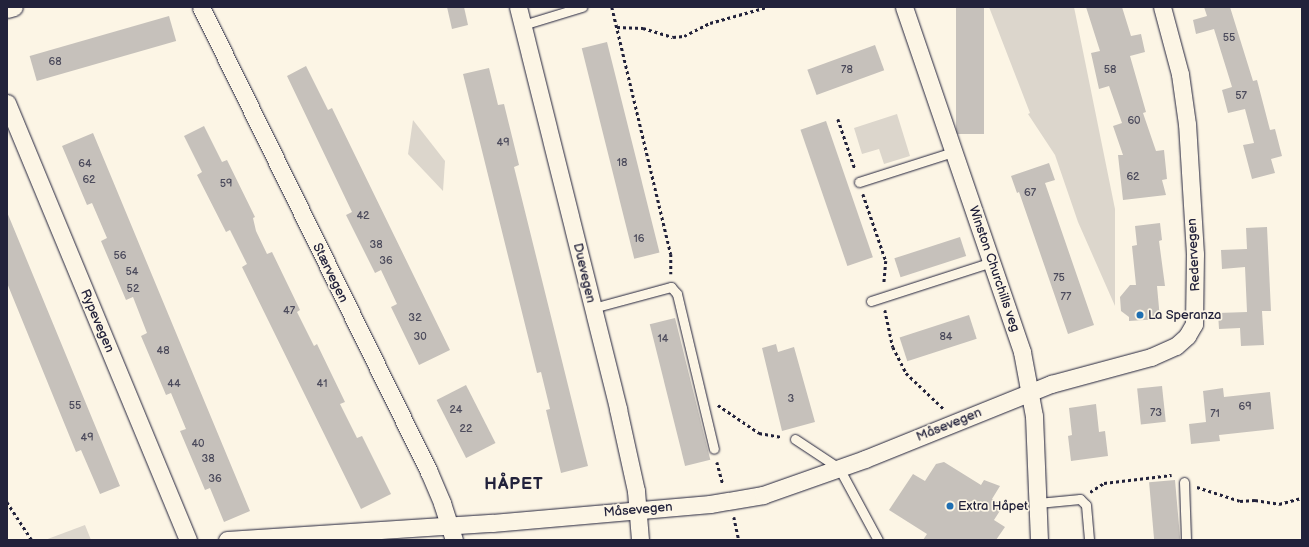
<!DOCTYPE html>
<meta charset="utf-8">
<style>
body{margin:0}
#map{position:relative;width:1309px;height:547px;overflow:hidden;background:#fcf5e5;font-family:"Balsamiq Sans",sans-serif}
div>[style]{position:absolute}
.green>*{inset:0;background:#dcd6cc}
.building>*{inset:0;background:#c6c1bb;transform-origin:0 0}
.path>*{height:2.5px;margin-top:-1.25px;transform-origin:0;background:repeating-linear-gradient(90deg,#22223b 0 3px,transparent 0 6px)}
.roads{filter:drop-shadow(0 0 1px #22223b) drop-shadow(0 0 1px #22223b)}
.lane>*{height:9px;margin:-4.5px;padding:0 4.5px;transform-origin:4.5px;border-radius:4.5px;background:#fcf5e5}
.street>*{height:17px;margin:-8.5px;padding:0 8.5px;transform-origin:8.5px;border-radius:8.5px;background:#fcf5e5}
.dots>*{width:11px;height:11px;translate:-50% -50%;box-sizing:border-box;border:2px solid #fcf5e5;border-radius:50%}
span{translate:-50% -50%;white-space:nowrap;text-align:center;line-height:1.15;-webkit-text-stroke:3.5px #fcf5e5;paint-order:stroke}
.number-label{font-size:11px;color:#4b4a5b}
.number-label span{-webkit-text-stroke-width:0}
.street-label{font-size:13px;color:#22223b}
.poi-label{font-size:13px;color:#22223b}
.left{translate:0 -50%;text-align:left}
.district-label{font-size:17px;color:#22223b;font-weight:700;letter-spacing:1px}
.frame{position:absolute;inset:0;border:8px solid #22223b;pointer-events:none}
</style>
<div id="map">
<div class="green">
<div style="clip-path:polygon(989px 7px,1074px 7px,1115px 209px,1115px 306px,1078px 222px,1055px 155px,1028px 114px,1030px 113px)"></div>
<div style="clip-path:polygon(897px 114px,910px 156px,884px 164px,879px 149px,862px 154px,854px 128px)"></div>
<div style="clip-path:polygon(413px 120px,445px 161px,443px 191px,408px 154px)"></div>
<div style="clip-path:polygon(85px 525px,91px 540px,45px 540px)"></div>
</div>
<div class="building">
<div style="clip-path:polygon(447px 7px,464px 7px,468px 25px,452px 29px)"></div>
<div style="left:956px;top:7px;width:28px;height:127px"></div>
<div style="clip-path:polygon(1086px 7px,1122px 7px,1131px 36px,1141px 34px,1145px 52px,1130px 56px,1146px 112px,1143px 113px,1156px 151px,1164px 150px,1167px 179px,1162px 180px,1166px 195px,1123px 200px,1118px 155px,1123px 155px,1113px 126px,1122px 123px,1109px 86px,1099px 89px,1091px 53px,1100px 51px)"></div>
<div style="clip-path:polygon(1204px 7px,1230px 7px,1253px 81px,1257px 80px,1270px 130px,1275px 129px,1282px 156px,1271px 159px,1275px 173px,1252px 179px,1243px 145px,1254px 143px,1245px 109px,1228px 113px,1222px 90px,1232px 87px,1214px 29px,1196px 34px,1193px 20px,1207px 16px)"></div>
<div style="left:169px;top:16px;width:26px;height:145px;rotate:74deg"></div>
<div style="left:607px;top:42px;width:217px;height:26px;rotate:76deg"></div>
<div style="left:875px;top:45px;width:27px;height:72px;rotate:70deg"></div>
<div style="clip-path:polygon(306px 66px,328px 110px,332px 108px,450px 350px,419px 365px,391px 307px,397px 304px,381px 270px,375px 273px,346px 215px,352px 212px,287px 76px)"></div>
<div style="clip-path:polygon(489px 68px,498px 105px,504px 104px,519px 165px,514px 167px,588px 466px,561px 473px,546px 410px,550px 409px,541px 372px,537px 373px,463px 74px)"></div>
<div style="left:826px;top:121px;width:144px;height:27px;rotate:71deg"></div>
<div style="clip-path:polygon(204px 126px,222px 162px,227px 160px,255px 217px,253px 218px,256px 231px,267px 254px,272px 252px,300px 310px,297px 312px,314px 346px,317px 344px,345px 402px,340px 404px,357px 438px,362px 436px,391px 494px,361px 509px,242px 267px,247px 264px,230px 230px,226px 232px,197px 175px,202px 172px,184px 136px)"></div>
<div style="clip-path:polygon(93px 133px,250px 511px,224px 522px,210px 488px,205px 490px,180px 431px,186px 429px,171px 393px,166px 395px,141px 336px,147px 333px,133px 297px,126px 300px,101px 241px,107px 238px,92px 203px,87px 205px,62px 146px)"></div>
<div style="clip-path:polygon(1049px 163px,1055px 180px,1045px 183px,1094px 325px,1068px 334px,1019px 192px,1017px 193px,1011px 176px)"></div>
<div style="clip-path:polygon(7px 212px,120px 486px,100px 494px,81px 450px,76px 452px,7px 283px)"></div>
<div style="clip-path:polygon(1160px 223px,1162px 240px,1159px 241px,1165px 286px,1157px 286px,1160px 319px,1129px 321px,1129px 317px,1121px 311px,1120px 297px,1130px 285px,1136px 285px,1132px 246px,1137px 245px,1135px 226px)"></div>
<div style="clip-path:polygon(1267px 227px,1271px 311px,1262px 311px,1264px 345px,1241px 346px,1240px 328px,1219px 329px,1218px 313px,1247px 312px,1245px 267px,1222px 269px,1221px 250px,1247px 249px,1246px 228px)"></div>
<div style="left:960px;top:237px;width:20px;height:69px;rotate:72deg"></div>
<div style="left:969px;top:315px;width:25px;height:73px;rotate:72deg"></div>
<div style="left:675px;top:318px;width:146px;height:26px;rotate:76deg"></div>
<div style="clip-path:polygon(776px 344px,778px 352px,794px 347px,815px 422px,782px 431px,762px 348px)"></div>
<div style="left:466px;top:385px;width:65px;height:33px;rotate:63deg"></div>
<div style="left:1162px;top:386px;width:36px;height:25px;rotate:84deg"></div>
<div style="clip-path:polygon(1223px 388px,1224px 397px,1270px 392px,1274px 429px,1219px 435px,1220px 441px,1191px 444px,1189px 424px,1206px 422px,1203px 391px)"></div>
<div style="clip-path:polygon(1096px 404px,1099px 432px,1105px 431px,1108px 456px,1071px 461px,1068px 436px,1072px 435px,1069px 408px)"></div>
<div style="clip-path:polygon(944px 462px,981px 485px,984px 480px,1000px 486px,992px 499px,1003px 506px,994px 520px,1005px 527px,996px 540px,923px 540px,927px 534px,889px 510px,913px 474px,925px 481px,936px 464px)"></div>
<div style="left:1175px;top:480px;width:60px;height:26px;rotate:85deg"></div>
</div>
<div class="path">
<div style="left:612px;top:7px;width:254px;rotate:76.6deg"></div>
<div style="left:671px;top:254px;width:20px;rotate:90deg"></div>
<div style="left:617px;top:27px;width:26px;rotate:2deg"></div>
<div style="left:643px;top:28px;width:31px;rotate:17deg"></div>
<div style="left:673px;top:37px;width:11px;rotate:-5deg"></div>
<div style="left:684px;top:36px;width:29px;rotate:-27deg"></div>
<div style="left:710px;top:23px;width:59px;rotate:-15.7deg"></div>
<div style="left:838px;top:119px;width:53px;rotate:71.2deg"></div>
<div style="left:863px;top:194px;width:71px;rotate:71.1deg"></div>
<div style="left:886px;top:261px;width:23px;rotate:95deg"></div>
<div style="left:885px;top:310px;width:38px;rotate:78deg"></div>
<div style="left:893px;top:347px;width:29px;rotate:63deg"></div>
<div style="left:906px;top:373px;width:52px;rotate:43.5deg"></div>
<div style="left:718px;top:405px;width:50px;rotate:34.3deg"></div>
<div style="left:759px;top:433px;width:23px;rotate:10deg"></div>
<div style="left:717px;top:462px;width:23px;rotate:75deg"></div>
<div style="left:1197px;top:487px;width:45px;rotate:18deg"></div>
<div style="left:1240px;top:501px;width:15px;rotate:-4deg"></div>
<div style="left:1255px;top:500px;width:24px;rotate:9deg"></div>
<div style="left:1279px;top:504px;width:24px;rotate:-15deg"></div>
<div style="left:1090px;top:492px;width:17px;rotate:-33deg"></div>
<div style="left:1104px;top:483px;width:68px;rotate:-6.7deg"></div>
<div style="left:7px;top:502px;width:45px;rotate:56.7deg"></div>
<div style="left:734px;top:517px;width:24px;rotate:78deg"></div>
</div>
<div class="roads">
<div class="lane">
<div style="left:523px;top:25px;width:62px;rotate:-17deg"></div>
<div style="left:859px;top:182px;width:99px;rotate:-17.7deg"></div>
<div style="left:871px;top:301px;width:127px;rotate:-17.9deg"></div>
<div style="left:593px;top:308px;width:81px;rotate:-15.1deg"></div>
<div style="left:671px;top:287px;width:9px;rotate:49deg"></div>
<div style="left:677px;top:294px;width:159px;rotate:76.6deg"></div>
<div style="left:795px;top:439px;width:53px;rotate:33.4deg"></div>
<div style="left:839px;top:468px;width:82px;rotate:61.6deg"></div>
<div style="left:1184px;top:482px;width:58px;rotate:88deg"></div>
<div style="left:1038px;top:503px;width:42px;rotate:-5.4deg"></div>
<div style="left:1080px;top:499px;width:8px;rotate:45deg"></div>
<div style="left:1086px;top:505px;width:35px;rotate:85deg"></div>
</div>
<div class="street">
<div style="left:201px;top:7px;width:518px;rotate:63.88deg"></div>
<div style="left:429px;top:472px;width:34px;rotate:67deg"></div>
<div style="left:442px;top:503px;width:39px;rotate:72deg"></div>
<div style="left:518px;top:7px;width:414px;rotate:76deg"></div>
<div style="left:618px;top:409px;width:84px;rotate:77.6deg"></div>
<div style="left:636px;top:491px;width:49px;rotate:85.3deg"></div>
<div style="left:904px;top:7px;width:365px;rotate:71.1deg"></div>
<div style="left:1022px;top:352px;width:65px;rotate:79.4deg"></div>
<div style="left:1034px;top:416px;width:124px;rotate:87.7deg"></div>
<div style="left:7px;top:9px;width:7px;rotate:-16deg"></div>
<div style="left:7px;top:103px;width:473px;rotate:67.5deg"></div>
<div style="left:227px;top:540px;width:266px;rotate:-3.7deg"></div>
<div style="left:492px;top:523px;width:219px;rotate:-5deg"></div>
<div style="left:710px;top:504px;width:54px;rotate:-9.6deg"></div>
<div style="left:763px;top:495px;width:108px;rotate:-19.4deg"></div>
<div style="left:865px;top:459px;width:201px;rotate:-22deg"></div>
<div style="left:1051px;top:384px;width:104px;rotate:-15.1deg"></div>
<div style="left:1151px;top:357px;width:27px;rotate:-24deg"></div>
<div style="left:1176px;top:346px;width:15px;rotate:-42deg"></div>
<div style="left:1187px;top:336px;width:14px;rotate:-60deg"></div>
<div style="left:1194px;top:324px;width:70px;rotate:-89.2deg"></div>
<div style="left:1195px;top:254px;width:130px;rotate:-93.5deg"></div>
<div style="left:1187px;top:124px;width:50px;rotate:-98deg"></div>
<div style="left:1180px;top:74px;width:69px;rotate:-105deg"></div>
</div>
</div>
<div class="dots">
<div style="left:1140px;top:315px;background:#1f6fb2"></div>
<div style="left:950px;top:506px;background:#1f6fb2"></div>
</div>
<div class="number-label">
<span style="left:1229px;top:38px">55</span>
<span style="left:55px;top:62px">68</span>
<span style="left:847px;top:70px">78</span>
<span style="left:1110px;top:70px">58</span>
<span style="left:1241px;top:96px">57</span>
<span style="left:1134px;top:121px">60</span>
<span style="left:503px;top:143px">49</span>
<span style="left:622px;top:163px">18</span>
<span style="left:85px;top:164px">64</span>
<span style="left:1133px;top:177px">62</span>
<span style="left:89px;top:180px">62</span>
<span style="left:226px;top:184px">59</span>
<span style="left:1030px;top:193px">67</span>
<span style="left:363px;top:216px">42</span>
<span style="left:639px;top:239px">16</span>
<span style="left:376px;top:245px">38</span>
<span style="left:120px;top:256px">56</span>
<span style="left:386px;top:261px">36</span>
<span style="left:132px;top:272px">54</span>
<span style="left:1059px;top:278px">75</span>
<span style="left:133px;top:289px">52</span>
<span style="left:1066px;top:297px">77</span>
<span style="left:289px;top:311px">47</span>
<span style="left:415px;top:318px">32</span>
<span style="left:420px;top:337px">30</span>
<span style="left:946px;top:337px">84</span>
<span style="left:663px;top:339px">14</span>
<span style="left:163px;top:351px">48</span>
<span style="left:174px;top:384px">44</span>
<span style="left:322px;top:384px">41</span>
<span style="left:791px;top:399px">3</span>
<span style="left:75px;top:406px">55</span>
<span style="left:1245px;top:407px">69</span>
<span style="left:456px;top:410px">24</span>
<span style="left:1156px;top:413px">73</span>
<span style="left:1215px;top:414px">71</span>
<span style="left:466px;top:429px">22</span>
<span style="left:87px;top:438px">49</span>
<span style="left:198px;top:444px">40</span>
<span style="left:208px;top:459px">38</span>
<span style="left:215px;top:479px">36</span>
</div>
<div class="street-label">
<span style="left:1194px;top:255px;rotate:-93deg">Redervegen</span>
<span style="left:994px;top:269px;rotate:71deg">Winston Churchills veg</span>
<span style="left:330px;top:273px;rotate:64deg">Stærvegen</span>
<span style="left:584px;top:273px;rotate:77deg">Duevegen</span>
<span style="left:97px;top:321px;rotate:67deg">Rypevegen</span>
<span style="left:949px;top:425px;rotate:-22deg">Måsevegen</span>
<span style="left:638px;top:510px;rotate:-5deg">Måsevegen</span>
</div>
<div class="poi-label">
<span class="left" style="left:1148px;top:315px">La Speranza</span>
<span class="left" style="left:958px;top:506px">Extra Håpet</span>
</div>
<div class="district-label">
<span style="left:514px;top:485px">HÅPET</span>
</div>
<div class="frame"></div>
</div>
